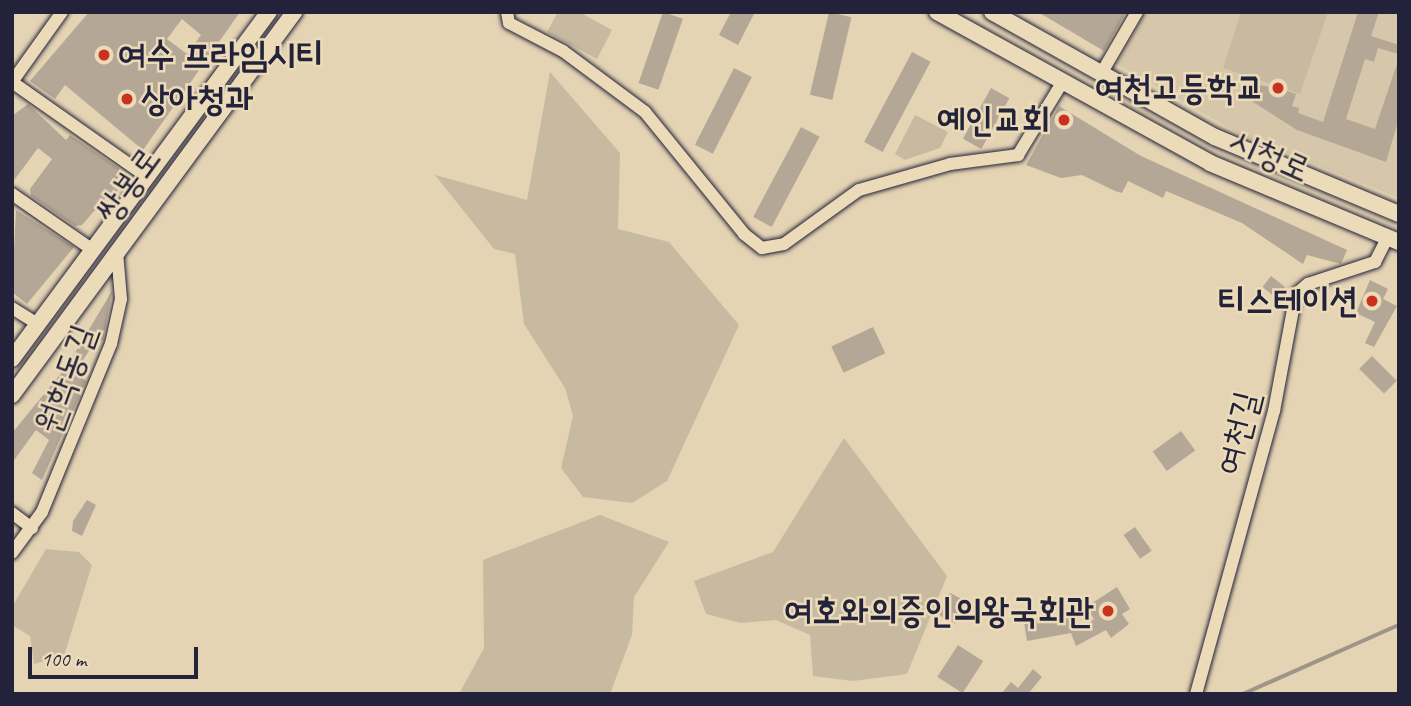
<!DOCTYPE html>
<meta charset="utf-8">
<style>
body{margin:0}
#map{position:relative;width:1411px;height:706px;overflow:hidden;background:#e4d4b3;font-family:Caveat,"Poor Story",sans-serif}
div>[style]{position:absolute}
.built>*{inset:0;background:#d6c6aa}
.green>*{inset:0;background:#c8baa1}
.stream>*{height:3.5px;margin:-1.75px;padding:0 1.75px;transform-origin:1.75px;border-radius:1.75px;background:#9e9588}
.building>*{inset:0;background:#b5a795;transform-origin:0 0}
.roads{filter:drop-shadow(0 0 2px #22223b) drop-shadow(0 0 2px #22223b)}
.minor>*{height:12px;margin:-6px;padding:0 6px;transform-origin:6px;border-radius:6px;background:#ecdbb8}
.tertiary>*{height:16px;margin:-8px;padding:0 8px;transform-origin:8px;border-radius:8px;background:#ecdbb8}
.dots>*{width:19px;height:19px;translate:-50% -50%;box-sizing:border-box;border:4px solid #ecdbb8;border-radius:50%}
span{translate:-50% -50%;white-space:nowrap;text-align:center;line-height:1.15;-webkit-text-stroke:5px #ecdbb8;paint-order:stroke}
.poi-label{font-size:35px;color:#22223b;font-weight:700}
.left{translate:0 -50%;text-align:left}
.right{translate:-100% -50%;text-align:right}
.street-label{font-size:35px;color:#22223b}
.frame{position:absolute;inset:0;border:14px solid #22223b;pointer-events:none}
.scale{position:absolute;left:28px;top:647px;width:170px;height:32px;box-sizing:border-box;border:4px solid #22223b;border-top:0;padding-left:9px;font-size:21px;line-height:24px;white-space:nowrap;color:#22223b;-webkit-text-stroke:5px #ecdbb8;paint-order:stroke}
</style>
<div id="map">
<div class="built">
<div style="clip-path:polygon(1146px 12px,1399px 12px,1399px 198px,1240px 134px,1117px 64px)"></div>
</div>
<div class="green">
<div style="clip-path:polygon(558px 12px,579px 12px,612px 30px,597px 59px,547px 32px)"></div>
<div style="clip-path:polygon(1241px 12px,1328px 12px,1300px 94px,1223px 68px)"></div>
<div style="clip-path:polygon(550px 72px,620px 153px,618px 229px,669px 242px,739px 325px,667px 481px,632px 503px,583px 497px,561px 468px,573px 416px,565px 388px,524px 324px,515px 254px,494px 249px,435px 175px,527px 200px)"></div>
<div style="clip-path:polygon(915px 115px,948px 132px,940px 148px,905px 160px,895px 154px)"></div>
<div style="clip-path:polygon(844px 438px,947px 576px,907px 674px,853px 681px,813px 676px,810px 635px,776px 620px,741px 623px,706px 614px,694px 581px,773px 552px)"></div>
<div style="clip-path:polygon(600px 515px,669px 542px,634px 597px,632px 635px,610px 694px,459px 694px,484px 648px,483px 560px)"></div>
<div style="clip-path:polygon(46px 549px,79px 552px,92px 565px,64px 656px,34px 664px,30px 636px,12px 625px,12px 607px)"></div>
</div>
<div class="stream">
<div style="left:1243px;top:694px;width:171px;rotate:-23.9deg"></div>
</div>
<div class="building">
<div style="clip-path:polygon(evenodd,89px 12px,240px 12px,143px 150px,65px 85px,55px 99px,30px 81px,89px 12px,182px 19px,201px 35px,187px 54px,167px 39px,182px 19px)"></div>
<div style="left:663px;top:12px;width:21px;height:75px;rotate:19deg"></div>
<div style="clip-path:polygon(731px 12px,755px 12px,738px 45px,719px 35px)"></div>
<div style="left:829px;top:12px;width:23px;height:85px;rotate:13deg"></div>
<div style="clip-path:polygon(1038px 12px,1126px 12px,1104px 51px)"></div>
<div style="clip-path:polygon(1358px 12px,1379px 12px,1371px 36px,1399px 45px,1399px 54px,1378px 48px,1374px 62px,1365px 59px,1346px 119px,1375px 129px,1399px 58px,1399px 118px,1386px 162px,1297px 130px,1253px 102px,1259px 85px,1282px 89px,1296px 94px,1292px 106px,1299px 108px,1298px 113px,1323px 122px)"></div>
<div style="left:912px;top:52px;width:21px;height:102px;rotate:28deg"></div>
<div style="left:734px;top:68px;width:20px;height:86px;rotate:27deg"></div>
<div style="left:991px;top:88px;width:21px;height:58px;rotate:29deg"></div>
<div style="clip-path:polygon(28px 104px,66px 140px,70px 135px,123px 171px,112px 186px,118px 190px,113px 198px,109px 194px,82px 225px,75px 226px,31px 196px,30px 189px,52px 159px,38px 148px,12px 183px,12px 116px)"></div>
<div style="clip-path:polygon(1059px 106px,1141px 156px,1347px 250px,1341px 264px,1307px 255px,1303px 264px,1242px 223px,1166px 191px,1163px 198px,1128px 181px,1122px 193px,1115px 191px,1082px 175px,1061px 178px,1026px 165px)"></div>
<div style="left:801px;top:127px;width:21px;height:102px;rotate:28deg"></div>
<div style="clip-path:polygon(16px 210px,74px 247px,27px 304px,12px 292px)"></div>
<div style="left:1271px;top:276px;width:18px;height:14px;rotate:38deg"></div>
<div style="clip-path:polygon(1370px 280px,1388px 289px,1383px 299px,1397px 306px,1374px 347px,1365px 343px,1375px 322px,1356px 313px)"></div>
<div style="clip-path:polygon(112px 291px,103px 340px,95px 342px,79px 366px,77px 374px,86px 381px,42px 480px,32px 473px,49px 440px,36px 430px,12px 463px,12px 433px,67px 366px)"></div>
<div style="left:873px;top:327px;width:29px;height:46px;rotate:65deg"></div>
<div style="left:1372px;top:356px;width:35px;height:18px;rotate:45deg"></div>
<div style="left:1181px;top:431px;width:24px;height:35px;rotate:54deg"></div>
<div style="clip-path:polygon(87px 500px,96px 505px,82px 536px,72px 531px,73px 521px)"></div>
<div style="left:1135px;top:527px;width:29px;height:14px;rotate:55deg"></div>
<div style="clip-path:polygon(1117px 587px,1130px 609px,1122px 614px,1129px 624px,1111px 638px,1106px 630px,1076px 646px,1071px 633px,1027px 641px,1024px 622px,1072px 613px,1075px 631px,1094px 619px,1086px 607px)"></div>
<div style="left:950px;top:593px;width:18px;height:25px;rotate:27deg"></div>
<div style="left:958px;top:645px;width:30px;height:38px;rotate:33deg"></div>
<div style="clip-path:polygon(1033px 669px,1042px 677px,1028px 694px,1001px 694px,1011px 682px,1018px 688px)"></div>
</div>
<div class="roads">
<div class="minor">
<div style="left:507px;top:12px;width:11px;rotate:80deg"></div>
<div style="left:509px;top:23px;width:61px;rotate:27.4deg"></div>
<div style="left:563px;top:51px;width:102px;rotate:36.6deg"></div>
<div style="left:645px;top:112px;width:157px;rotate:50.9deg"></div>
<div style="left:744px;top:234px;width:23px;rotate:38deg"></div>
<div style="left:762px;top:248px;width:22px;rotate:-10deg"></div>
<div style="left:784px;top:244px;width:92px;rotate:-35.8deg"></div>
<div style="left:859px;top:190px;width:95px;rotate:-15.9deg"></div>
<div style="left:950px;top:164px;width:69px;rotate:-7.5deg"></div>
<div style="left:1018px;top:155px;width:84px;rotate:-58.6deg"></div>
<div style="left:1101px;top:74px;width:72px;rotate:-59.9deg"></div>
<div style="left:12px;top:82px;width:165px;rotate:35.1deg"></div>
<div style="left:12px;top:82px;width:86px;rotate:-54.5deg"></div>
<div style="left:12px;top:194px;width:98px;rotate:34.7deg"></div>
<div style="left:12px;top:308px;width:31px;rotate:32deg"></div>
<div style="left:12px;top:513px;width:25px;rotate:37deg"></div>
<div style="left:12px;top:553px;width:51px;rotate:-53.8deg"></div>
<div style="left:42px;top:512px;width:182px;rotate:-67.7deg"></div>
<div style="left:111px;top:344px;width:46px;rotate:-77.5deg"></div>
<div style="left:121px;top:299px;width:47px;rotate:-94.9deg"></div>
<div style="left:1196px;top:694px;width:294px;rotate:-74.6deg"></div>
<div style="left:1274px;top:411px;width:119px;rotate:-79.4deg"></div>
<div style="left:1296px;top:294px;width:16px;rotate:-40deg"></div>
<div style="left:1308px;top:284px;width:71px;rotate:-18.2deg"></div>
<div style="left:1375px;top:262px;width:27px;rotate:-63deg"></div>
</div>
<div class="tertiary">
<div style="left:937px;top:12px;width:312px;rotate:28.9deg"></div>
<div style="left:1210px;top:163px;width:205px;rotate:22.7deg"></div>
<div style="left:992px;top:12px;width:256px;rotate:29.3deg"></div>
<div style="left:1215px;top:137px;width:199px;rotate:22.7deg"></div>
<div style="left:12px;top:359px;width:432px;rotate:-53.5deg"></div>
<div style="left:12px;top:395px;width:476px;rotate:-53.6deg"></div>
</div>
</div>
<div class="dots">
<div style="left:104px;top:55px;background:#c8321e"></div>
<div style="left:1278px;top:88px;background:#c8321e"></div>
<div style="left:127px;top:99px;background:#c8321e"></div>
<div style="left:1064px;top:120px;background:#c8321e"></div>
<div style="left:1372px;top:301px;background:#c8321e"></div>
<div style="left:1108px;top:611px;background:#c8321e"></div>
</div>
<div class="poi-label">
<span class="left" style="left:118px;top:55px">여수 프라임시티</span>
<span class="right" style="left:1264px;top:88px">여천고등학교</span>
<span class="left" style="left:141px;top:99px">상아청과</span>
<span class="right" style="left:1050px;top:120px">예인교회</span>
<span class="right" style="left:1358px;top:301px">티스테이션</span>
<span class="right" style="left:1094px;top:611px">여호와의증인의왕국회관</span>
</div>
<div class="street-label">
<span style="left:1270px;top:155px;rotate:24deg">시청로</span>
<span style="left:128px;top:185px;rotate:-54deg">쌍봉로</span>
<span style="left:66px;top:379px;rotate:-70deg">원학동길</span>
<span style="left:1238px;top:433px;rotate:-76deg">여천길</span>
</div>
<div class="frame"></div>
<div class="scale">100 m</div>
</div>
